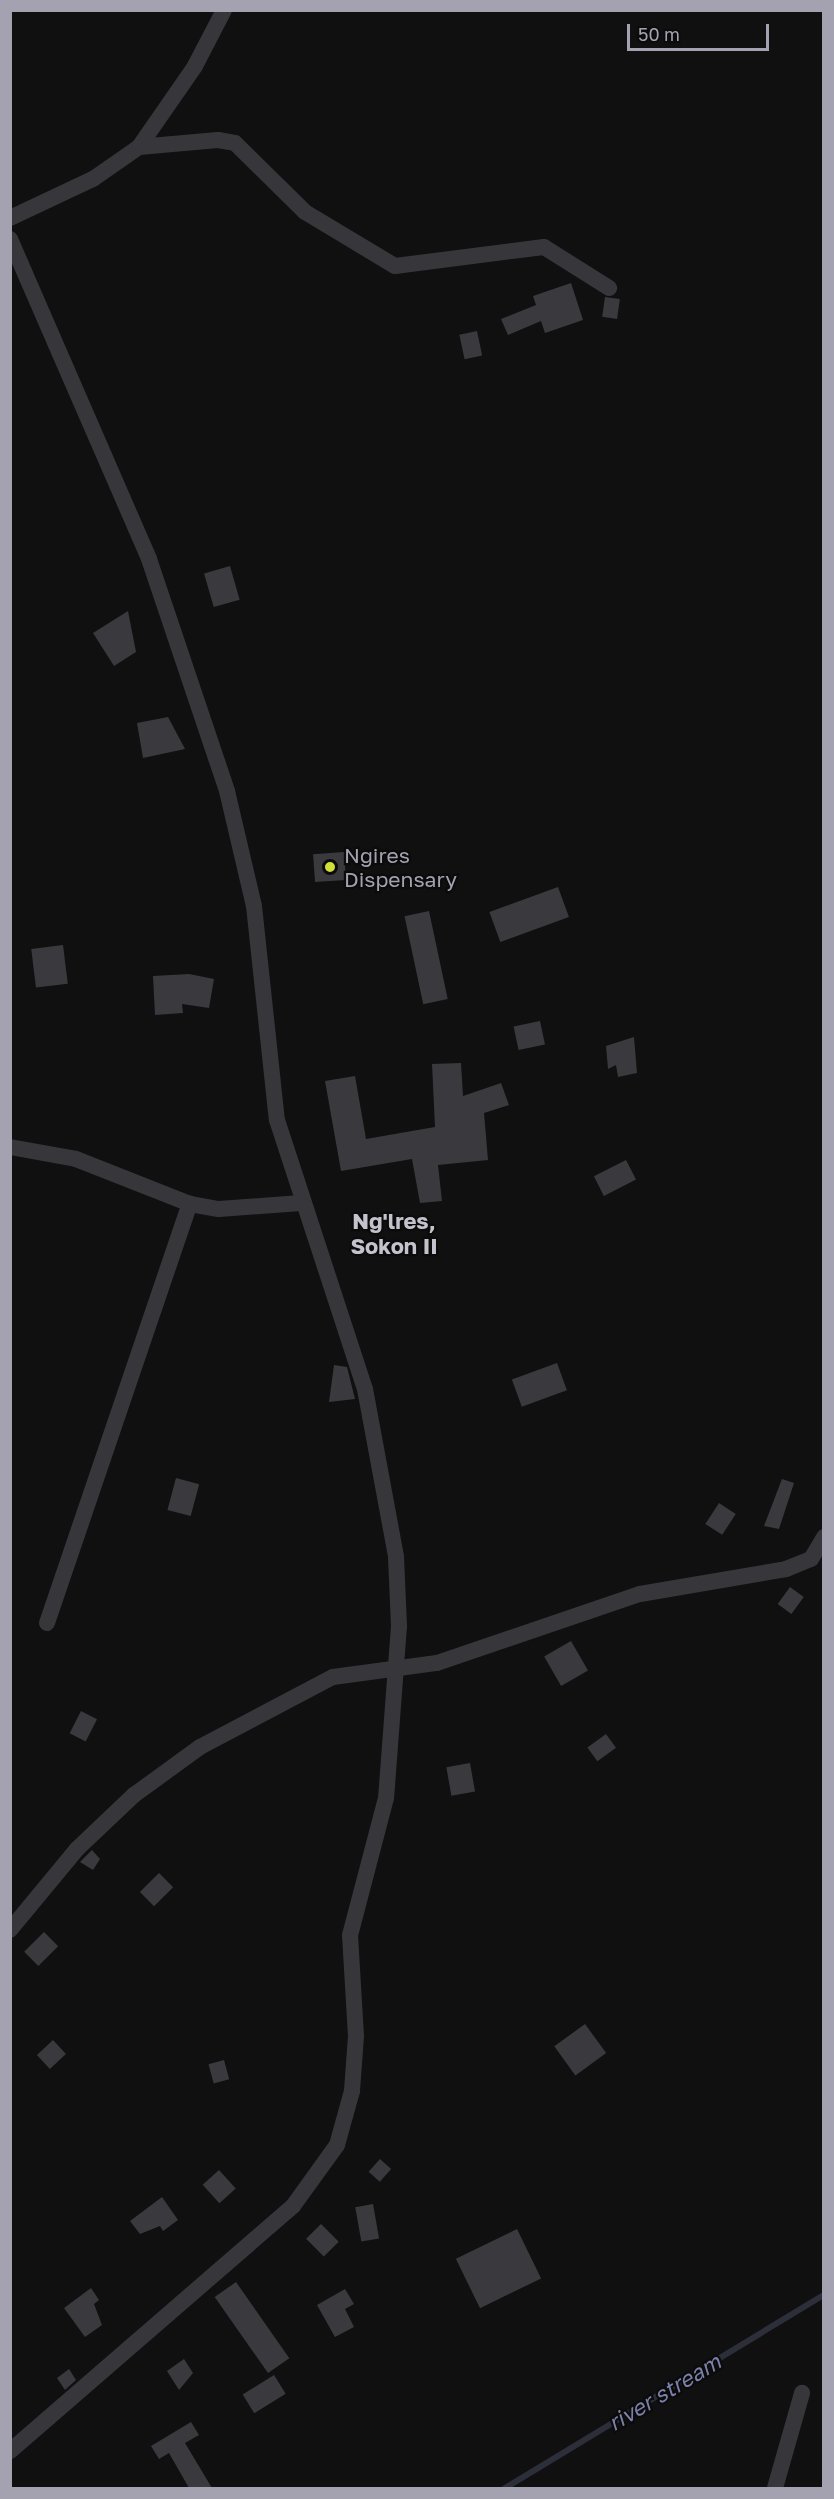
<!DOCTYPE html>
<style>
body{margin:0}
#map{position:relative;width:834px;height:2499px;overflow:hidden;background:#101011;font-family:"Golos Text",sans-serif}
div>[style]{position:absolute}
.stream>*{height:6px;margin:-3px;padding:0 3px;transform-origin:3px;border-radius:3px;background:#2c2e3a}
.building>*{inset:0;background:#3a3a3e;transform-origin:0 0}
.minor>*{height:16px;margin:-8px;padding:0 8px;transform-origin:8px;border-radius:8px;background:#37363a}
.dots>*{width:16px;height:16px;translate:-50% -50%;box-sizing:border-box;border:3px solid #0b0b0c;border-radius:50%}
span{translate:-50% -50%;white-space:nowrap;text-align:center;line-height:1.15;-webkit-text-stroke:4.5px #0b0b0c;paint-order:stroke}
.poi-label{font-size:21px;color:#a4a2b0}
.left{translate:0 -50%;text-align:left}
.neighbourhood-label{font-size:22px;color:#c4c3cd;font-weight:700}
.water-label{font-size:22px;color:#7c81a9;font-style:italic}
.frame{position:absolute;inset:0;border:12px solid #a4a2b0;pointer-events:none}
.scale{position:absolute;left:627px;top:24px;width:142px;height:27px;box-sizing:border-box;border:3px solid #a4a2b0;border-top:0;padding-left:8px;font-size:18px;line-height:21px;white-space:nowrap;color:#a4a2b0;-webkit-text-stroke:4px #0b0b0c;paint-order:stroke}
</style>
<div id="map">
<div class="stream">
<div style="left:505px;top:2488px;width:373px;rotate:-31.2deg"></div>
</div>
<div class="building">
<div style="clip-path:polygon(571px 283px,583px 320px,545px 333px,541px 321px,508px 335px,501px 319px,536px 305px,533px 296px)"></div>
<div style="left:605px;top:297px;width:15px;height:20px;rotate:8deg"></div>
<div style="left:477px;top:331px;width:25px;height:18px;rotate:78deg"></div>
<div style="left:230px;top:566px;width:35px;height:27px;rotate:74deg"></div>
<div style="clip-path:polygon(128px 611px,136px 652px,114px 666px,93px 633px)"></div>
<div style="clip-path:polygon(168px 717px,185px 749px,143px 758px,137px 723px)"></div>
<div style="left:344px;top:852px;width:28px;height:31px;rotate:86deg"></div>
<div style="left:558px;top:887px;width:32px;height:73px;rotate:70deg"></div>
<div style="left:429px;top:911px;width:90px;height:25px;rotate:78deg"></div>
<div style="left:63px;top:945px;width:39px;height:32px;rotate:83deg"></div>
<div style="clip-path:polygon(189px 974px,214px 979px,209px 1008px,182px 1004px,183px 1013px,155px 1015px,153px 976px)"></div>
<div style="left:540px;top:1021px;width:24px;height:27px;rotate:78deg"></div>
<div style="clip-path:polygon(634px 1037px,637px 1073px,618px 1077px,616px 1065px,608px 1069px,606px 1046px)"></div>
<div style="clip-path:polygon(461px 1063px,463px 1096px,501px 1083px,509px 1105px,484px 1113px,488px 1160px,438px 1165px,442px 1201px,420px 1203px,412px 1159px,341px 1171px,325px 1081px,355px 1076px,366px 1139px,435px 1127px,432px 1064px)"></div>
<div style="left:626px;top:1160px;width:22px;height:36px;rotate:63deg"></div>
<div style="left:557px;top:1363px;width:29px;height:48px;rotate:70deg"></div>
<div style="clip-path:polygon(334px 1365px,347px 1367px,355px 1399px,329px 1402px)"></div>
<div style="left:176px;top:1478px;width:24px;height:33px;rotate:15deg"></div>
<div style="clip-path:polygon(782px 1479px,794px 1483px,779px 1529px,764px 1526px)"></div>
<div style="left:719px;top:1503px;width:20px;height:25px;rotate:33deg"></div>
<div style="left:790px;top:1587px;width:17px;height:21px;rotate:36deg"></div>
<div style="left:571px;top:1641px;width:34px;height:31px;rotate:60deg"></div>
<div style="left:81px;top:1711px;width:18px;height:25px;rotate:27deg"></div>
<div style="left:606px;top:1734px;width:17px;height:23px;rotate:54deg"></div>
<div style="left:470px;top:1763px;width:29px;height:24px;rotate:80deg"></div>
<div style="clip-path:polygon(92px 1850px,100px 1859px,93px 1870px,80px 1862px)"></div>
<div style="left:159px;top:1873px;width:20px;height:27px;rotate:45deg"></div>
<div style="left:44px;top:1932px;width:20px;height:28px;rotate:45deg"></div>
<div style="left:585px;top:2024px;width:36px;height:38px;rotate:54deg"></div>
<div style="left:53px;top:2040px;width:19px;height:22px;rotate:47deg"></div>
<div style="left:224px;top:2060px;width:20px;height:16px;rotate:75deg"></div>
<div style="left:380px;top:2159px;width:15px;height:17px;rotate:42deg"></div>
<div style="left:219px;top:2170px;width:25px;height:22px;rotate:48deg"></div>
<div style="clip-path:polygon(162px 2197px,178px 2220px,163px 2231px,160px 2226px,140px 2234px,130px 2221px)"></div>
<div style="left:373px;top:2204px;width:35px;height:18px;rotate:80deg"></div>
<div style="left:321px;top:2224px;width:25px;height:21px;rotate:45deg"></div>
<div style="left:517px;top:2229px;width:55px;height:68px;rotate:64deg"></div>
<div style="left:236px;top:2282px;width:93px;height:26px;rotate:55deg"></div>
<div style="clip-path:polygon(91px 2288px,99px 2300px,94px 2304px,102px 2325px,85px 2337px,64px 2308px)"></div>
<div style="clip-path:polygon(345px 2289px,354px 2304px,345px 2309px,354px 2327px,335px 2337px,317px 2305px)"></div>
<div style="clip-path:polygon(184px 2359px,193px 2373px,179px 2390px,167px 2371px)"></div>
<div style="clip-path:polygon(69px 2369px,76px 2380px,65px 2390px,57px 2378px)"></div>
<div style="left:274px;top:2375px;width:22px;height:37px;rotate:58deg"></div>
<div style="clip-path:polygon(191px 2422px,199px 2435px,185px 2443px,212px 2488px,189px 2488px,169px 2453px,159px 2459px,151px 2446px)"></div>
</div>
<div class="minor">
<div style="left:139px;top:147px;width:79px;rotate:-5.1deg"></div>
<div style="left:218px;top:140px;width:17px;rotate:10deg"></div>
<div style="left:235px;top:143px;width:98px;rotate:44.6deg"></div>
<div style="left:305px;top:212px;width:105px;rotate:31deg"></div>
<div style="left:395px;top:266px;width:150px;rotate:-7.3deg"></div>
<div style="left:544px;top:247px;width:77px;rotate:32.2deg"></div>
<div style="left:10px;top:218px;width:92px;rotate:-25.2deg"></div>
<div style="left:93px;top:179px;width:56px;rotate:-34.8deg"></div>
<div style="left:139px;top:147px;width:98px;rotate:-55.3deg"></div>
<div style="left:195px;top:66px;width:63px;rotate:-62.6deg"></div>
<div style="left:10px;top:239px;width:349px;rotate:66.5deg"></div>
<div style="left:149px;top:559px;width:245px;rotate:71.4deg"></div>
<div style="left:227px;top:791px;width:118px;rotate:76.8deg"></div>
<div style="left:254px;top:906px;width:215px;rotate:83.9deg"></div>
<div style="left:277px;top:1120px;width:283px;rotate:71.9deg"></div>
<div style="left:365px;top:1389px;width:171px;rotate:79.5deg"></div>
<div style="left:396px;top:1557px;width:69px;rotate:87.5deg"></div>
<div style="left:399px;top:1626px;width:172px;rotate:94.3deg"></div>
<div style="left:386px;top:1798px;width:142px;rotate:104.7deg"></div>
<div style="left:350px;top:1935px;width:101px;rotate:86.6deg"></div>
<div style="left:356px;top:2036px;width:55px;rotate:94.2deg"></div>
<div style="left:352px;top:2091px;width:56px;rotate:105.5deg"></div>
<div style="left:337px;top:2145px;width:75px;rotate:125.8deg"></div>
<div style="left:293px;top:2206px;width:374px;rotate:139.1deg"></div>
<div style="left:10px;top:1147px;width:67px;rotate:10.3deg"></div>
<div style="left:76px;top:1159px;width:123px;rotate:21.5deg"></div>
<div style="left:190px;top:1204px;width:29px;rotate:10deg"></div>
<div style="left:219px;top:1209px;width:82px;rotate:-4.2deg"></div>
<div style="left:47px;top:1623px;width:443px;rotate:-71.2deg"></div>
<div style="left:10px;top:1930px;width:105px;rotate:-50.4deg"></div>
<div style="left:77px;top:1849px;width:79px;rotate:-43.5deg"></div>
<div style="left:134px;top:1795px;width:82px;rotate:-36deg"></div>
<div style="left:200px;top:1747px;width:150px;rotate:-27.8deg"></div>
<div style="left:333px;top:1677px;width:105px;rotate:-7.7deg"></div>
<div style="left:437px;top:1663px;width:214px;rotate:-18.8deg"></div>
<div style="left:640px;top:1594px;width:148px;rotate:-9.7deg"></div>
<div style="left:786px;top:1569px;width:27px;rotate:-22deg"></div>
<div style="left:811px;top:1559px;width:26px;rotate:-59deg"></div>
<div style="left:775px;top:2488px;width:99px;rotate:-74.1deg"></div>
</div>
<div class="dots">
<div style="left:330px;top:867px;background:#d1df3a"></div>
</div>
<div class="poi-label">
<span class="left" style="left:344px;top:867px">Ngires<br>Dispensary</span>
</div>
<div class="neighbourhood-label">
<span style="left:394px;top:1233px">Ng'lres,<br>Sokon II</span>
</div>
<div class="water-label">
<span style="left:664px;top:2392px;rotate:-31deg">river stream</span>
</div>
<div class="frame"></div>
<div class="scale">50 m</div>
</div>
